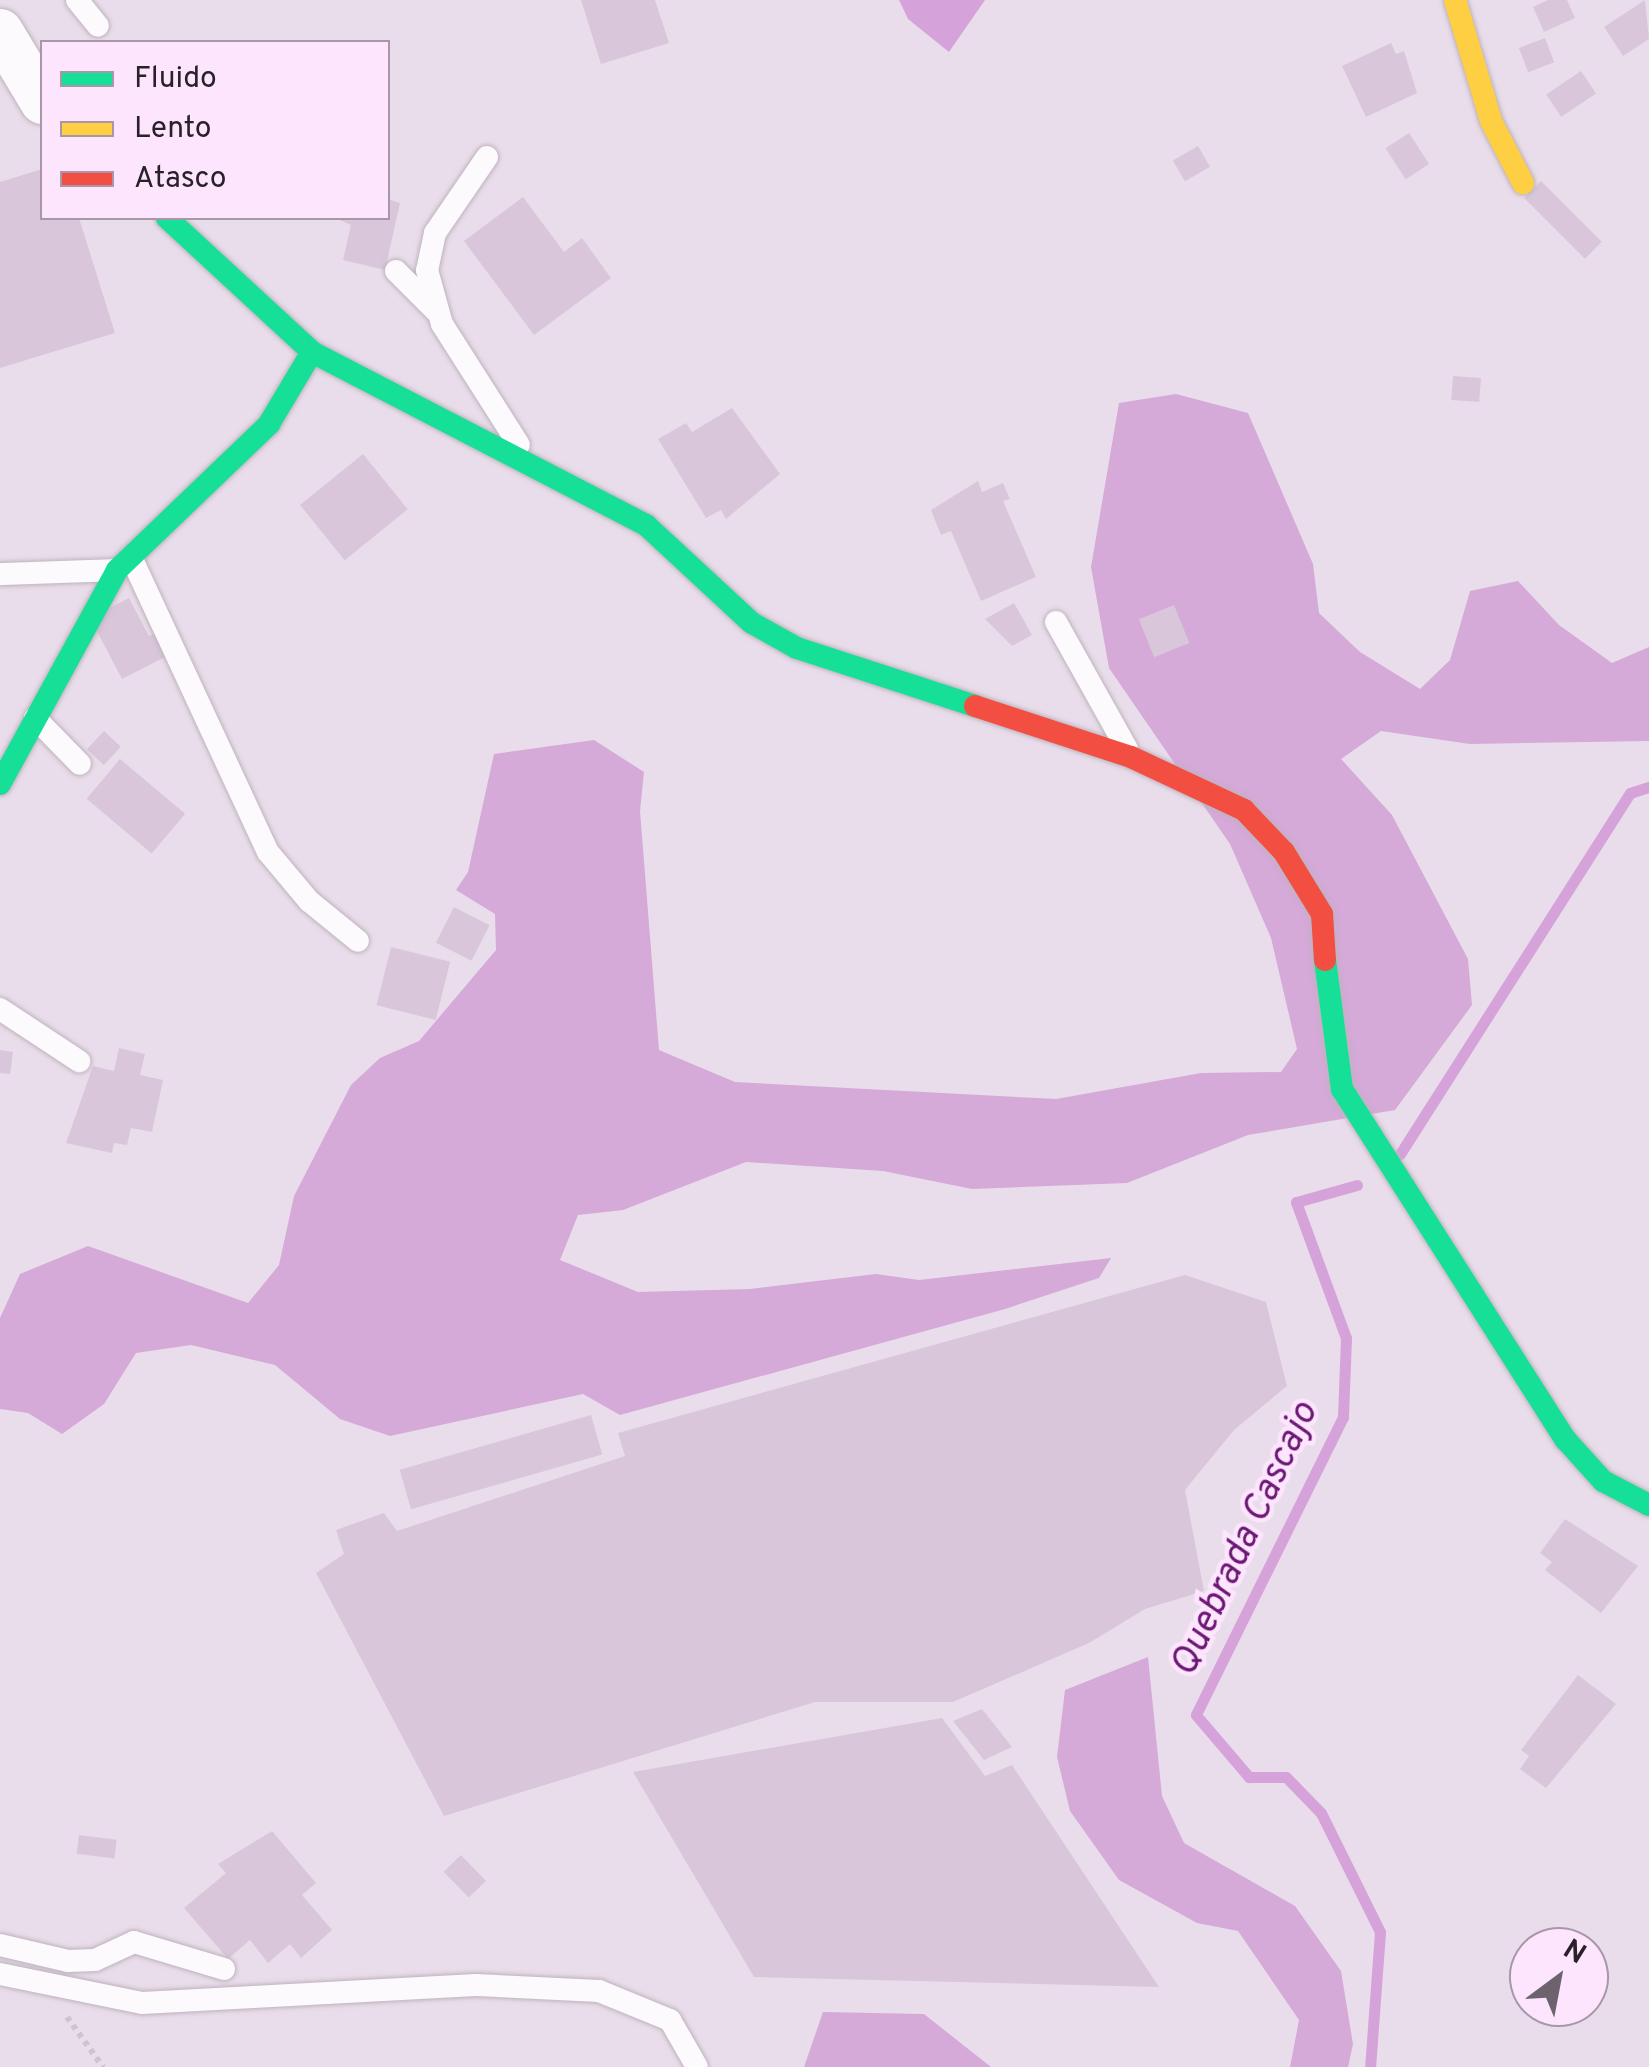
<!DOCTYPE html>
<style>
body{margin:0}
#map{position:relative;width:1649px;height:2067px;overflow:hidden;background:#eaddeb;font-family:Overpass,sans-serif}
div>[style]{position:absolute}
.forest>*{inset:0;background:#d5a9d8}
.water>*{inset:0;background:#d6a2da}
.stream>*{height:11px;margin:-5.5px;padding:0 5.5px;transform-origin:5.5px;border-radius:5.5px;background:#d6a2da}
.building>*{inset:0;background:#d9c6db;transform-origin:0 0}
.path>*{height:6px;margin-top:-3px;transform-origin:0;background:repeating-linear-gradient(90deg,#cac6ca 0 5px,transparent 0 10px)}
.roads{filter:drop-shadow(0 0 2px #bdb3be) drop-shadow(0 0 2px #bdb3be)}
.lane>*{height:22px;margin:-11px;padding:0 11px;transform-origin:11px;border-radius:11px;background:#fcfafc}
.street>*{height:45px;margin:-22.5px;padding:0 22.5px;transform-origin:22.5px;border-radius:22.5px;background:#fcfafc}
.fast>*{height:22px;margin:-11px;padding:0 11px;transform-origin:11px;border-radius:11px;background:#16e098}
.slow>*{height:22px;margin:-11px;padding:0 11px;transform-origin:11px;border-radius:11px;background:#ffcf43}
.jam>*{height:22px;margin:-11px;padding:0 11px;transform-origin:11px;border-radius:11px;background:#f24e42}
span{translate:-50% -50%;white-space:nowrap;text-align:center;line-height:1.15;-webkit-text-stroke:9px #fde5fe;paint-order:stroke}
.water-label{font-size:38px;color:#6b1773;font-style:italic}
.legend{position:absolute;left:40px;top:40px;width:350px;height:180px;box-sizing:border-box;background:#fde5fe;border:2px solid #a897a9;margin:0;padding:12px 18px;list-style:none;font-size:30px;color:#29212a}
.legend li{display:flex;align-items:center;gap:20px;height:50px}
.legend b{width:50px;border:2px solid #a897a9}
.north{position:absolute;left:1509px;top:1927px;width:100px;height:100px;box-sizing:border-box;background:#fde5fe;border:2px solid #a897a9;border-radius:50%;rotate:32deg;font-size:28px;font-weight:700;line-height:40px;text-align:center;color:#29212a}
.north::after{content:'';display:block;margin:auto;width:35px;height:45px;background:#6d636e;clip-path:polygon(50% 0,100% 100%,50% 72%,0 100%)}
</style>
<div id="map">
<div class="forest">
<div style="clip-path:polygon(1176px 394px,1248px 413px,1313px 564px,1319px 613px,1360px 652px,1420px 689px,1450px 660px,1470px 591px,1518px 581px,1559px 625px,1612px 663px,1649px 647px,1649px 741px,1470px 744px,1381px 731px,1341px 759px,1392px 815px,1468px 959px,1472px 1005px,1395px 1110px,1248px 1135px,1127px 1183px,972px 1189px,883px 1171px,746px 1162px,623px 1210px,578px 1215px,560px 1260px,638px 1292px,750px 1289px,876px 1274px,919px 1280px,1111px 1258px,1099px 1278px,1005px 1309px,620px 1415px,583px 1394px,390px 1436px,340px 1419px,275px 1365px,191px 1345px,136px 1353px,104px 1404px,62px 1434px,28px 1413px,0 1409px,0 1318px,20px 1274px,88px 1246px,248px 1303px,279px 1265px,294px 1196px,351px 1085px,380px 1058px,419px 1041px,496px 950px,495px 914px,456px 890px,468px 872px,494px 754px,594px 740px,644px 772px,640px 811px,659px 1050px,735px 1082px,1056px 1099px,1201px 1073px,1281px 1072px,1297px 1049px,1271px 938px,1230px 844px,1109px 668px,1091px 567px,1119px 403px)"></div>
<div style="clip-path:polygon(1148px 1657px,1162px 1796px,1184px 1843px,1295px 1906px,1341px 1971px,1353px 2044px,1348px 2067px,1290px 2067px,1299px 2020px,1238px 1931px,1197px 1923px,1119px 1880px,1070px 1811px,1057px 1757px,1065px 1690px)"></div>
<div style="clip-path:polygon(823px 2012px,924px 2014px,991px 2067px,804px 2067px)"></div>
</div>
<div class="water">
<div style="clip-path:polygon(899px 0,985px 0,949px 52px,908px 19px)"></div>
</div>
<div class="stream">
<div style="left:1400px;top:1154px;width:428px;rotate:-57.5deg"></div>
<div style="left:1630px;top:793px;width:20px;rotate:-18deg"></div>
<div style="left:1357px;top:1185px;width:63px;rotate:164.4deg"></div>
<div style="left:1296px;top:1202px;width:145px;rotate:69.8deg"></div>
<div style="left:1346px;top:1338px;width:79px;rotate:92.2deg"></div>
<div style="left:1343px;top:1417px;width:332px;rotate:116.3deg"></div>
<div style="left:1196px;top:1715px;width:82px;rotate:49.5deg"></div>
<div style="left:1249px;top:1777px;width:37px"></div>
<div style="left:1286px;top:1777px;width:50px;rotate:45.8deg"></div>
<div style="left:1321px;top:1813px;width:133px;rotate:63.6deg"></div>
<div style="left:1380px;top:1932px;width:135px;rotate:94.2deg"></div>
</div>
<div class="building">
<div style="clip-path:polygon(581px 0,655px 0,669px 43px,601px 64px)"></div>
<div style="clip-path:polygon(1548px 0,1567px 0,1575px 18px,1544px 32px,1533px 7px)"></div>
<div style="clip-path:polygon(1645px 0,1649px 39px,1623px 56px,1604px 27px)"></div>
<div style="left:1545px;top:38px;width:26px;height:28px;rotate:69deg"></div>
<div style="clip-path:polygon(1391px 43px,1396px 54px,1404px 51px,1417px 93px,1366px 117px,1342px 66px)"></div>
<div style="left:1581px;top:71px;width:27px;height:42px;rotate:56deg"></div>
<div style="left:1409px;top:133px;width:37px;height:28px;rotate:57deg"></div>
<div style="left:1198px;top:146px;width:24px;height:29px;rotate:60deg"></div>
<div style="clip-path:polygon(42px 169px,42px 218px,79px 218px,115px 333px,0 368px,0 182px)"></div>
<div style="left:1541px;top:181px;width:86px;height:24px;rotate:45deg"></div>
<div style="clip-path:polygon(523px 197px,564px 252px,582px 238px,611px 278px,534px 335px,464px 241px)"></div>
<div style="clip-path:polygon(388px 199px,400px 203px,385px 270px,343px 260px,351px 225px,336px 218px,388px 218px)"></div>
<div style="left:1453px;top:376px;width:28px;height:24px;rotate:4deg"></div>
<div style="clip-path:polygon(732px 408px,780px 474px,726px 519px,721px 510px,706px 518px,658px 439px,686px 423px,692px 432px)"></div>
<div style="left:363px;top:454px;width:71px;height:81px;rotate:51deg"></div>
<div style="clip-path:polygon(978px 481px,982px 492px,1003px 483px,1010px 499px,1003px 501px,1036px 577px,981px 601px,951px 531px,941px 535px,931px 510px)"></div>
<div style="clip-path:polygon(129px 598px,149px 636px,161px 630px,173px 653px,122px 679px,90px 618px)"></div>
<div style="clip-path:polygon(1014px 603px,1032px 635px,1012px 646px,985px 619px)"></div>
<div style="left:1174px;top:605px;width:41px;height:38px;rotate:68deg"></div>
<div style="left:104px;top:731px;width:23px;height:25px;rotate:43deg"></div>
<div style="left:120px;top:759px;width:85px;height:52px;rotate:40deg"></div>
<div style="left:454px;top:907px;width:40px;height:40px;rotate:27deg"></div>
<div style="left:391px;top:947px;width:61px;height:60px;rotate:14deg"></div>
<div style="clip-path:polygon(119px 1048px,145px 1054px,140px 1075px,163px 1080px,152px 1132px,131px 1128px,127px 1145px,114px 1143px,112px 1153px,66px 1143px,93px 1066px,114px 1071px)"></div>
<div style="clip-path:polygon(0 1050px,13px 1052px,10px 1074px,0 1073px)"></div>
<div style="clip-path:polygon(1185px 1275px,1266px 1302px,1287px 1386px,1234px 1430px,1185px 1490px,1204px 1591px,1145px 1609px,1089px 1643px,953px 1702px,815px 1702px,444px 1816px,316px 1573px,344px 1554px,336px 1530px,384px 1513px,397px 1531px,625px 1456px,618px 1433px)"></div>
<div style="left:591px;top:1415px;width:41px;height:199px;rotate:74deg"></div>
<div style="clip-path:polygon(1565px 1519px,1638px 1566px,1601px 1613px,1545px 1570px,1552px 1562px,1540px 1553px)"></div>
<div style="clip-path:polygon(1578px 1675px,1616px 1704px,1546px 1788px,1520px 1769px,1529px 1756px,1521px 1750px)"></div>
<div style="clip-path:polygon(982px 1709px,1012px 1747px,984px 1760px,953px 1721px)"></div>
<div style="clip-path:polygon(942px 1718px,985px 1776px,1012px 1765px,1159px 1987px,754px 1977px,633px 1772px)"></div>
<div style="clip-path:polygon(272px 1831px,316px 1883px,302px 1895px,332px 1930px,301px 1958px,290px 1944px,268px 1963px,250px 1940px,228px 1959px,184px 1908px,226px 1873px,218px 1864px)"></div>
<div style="left:79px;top:1835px;width:38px;height:19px;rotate:7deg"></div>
<div style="left:461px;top:1855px;width:36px;height:24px;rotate:46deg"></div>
</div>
<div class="path">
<div style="left:67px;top:2017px;width:62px;rotate:54.2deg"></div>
</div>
<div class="roads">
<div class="lane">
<div style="left:77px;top:0;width:33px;rotate:51deg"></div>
<div style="left:487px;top:157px;width:92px;rotate:124.4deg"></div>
<div style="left:435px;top:233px;width:38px;rotate:102deg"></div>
<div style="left:427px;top:270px;width:56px;rotate:74.5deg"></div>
<div style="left:442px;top:324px;width:143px;rotate:57.5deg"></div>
<div style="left:396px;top:271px;width:55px;rotate:45deg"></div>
<div style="left:131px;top:557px;width:325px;rotate:65.1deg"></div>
<div style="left:268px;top:852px;width:64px;rotate:50.1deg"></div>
<div style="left:309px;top:901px;width:63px;rotate:39.2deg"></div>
<div style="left:0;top:574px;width:114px;rotate:-2deg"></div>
<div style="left:1056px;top:622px;width:145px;rotate:60.8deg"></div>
<div style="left:35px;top:718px;width:64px;rotate:45.6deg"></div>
<div style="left:0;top:1009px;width:95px;rotate:33.4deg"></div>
<div style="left:0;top:1945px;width:70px;rotate:13.2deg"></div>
<div style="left:68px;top:1961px;width:27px;rotate:-2deg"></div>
<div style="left:95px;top:1960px;width:43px;rotate:-24.8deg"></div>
<div style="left:134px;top:1942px;width:94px;rotate:16.7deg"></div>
<div style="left:0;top:1974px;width:145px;rotate:11.5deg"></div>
<div style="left:142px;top:2003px;width:334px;rotate:-3.1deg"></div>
<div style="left:476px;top:1985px;width:123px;rotate:2.8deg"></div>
<div style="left:599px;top:1991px;width:77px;rotate:22.2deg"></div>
<div style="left:670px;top:2020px;width:54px;rotate:60.1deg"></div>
</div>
<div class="street">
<div style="left:0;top:31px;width:82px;rotate:59deg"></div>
</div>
<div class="fast">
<div style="left:167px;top:218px;width:197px;rotate:42.7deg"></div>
<div style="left:312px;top:352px;width:376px;rotate:27.4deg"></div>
<div style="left:646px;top:525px;width:144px;rotate:42.8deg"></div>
<div style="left:752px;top:623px;width:51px;rotate:29.1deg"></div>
<div style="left:797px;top:648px;width:187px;rotate:18deg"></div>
<div style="left:0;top:784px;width:244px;rotate:-61.3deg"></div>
<div style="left:117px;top:570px;width:211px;rotate:-43.8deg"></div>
<div style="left:269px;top:424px;width:84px;rotate:-59.2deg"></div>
<div style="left:1325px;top:960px;width:130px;rotate:82.5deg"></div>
<div style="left:1342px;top:1089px;width:416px;rotate:57.5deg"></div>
<div style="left:1566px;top:1440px;width:55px;rotate:47.9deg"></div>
<div style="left:1603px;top:1481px;width:52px;rotate:27.6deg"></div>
</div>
<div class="slow">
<div style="left:1455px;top:0;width:126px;rotate:73.4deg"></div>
<div style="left:1491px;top:121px;width:70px;rotate:62.7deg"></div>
</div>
<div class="jam">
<div style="left:975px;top:706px;width:164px;rotate:18.1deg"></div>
<div style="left:1131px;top:757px;width:125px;rotate:25.1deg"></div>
<div style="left:1244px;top:810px;width:58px;rotate:46.4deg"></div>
<div style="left:1284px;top:852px;width:73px;rotate:58.5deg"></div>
<div style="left:1322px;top:914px;width:46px;rotate:86.3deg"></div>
</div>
</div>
<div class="water-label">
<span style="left:1246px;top:1540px;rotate:-65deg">Quebrada Cascajo</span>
</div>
<ul class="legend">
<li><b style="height:12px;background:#16e098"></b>Fluido</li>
<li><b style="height:12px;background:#ffcf43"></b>Lento</li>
<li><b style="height:12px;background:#f24e42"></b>Atasco</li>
</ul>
<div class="north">N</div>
</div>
